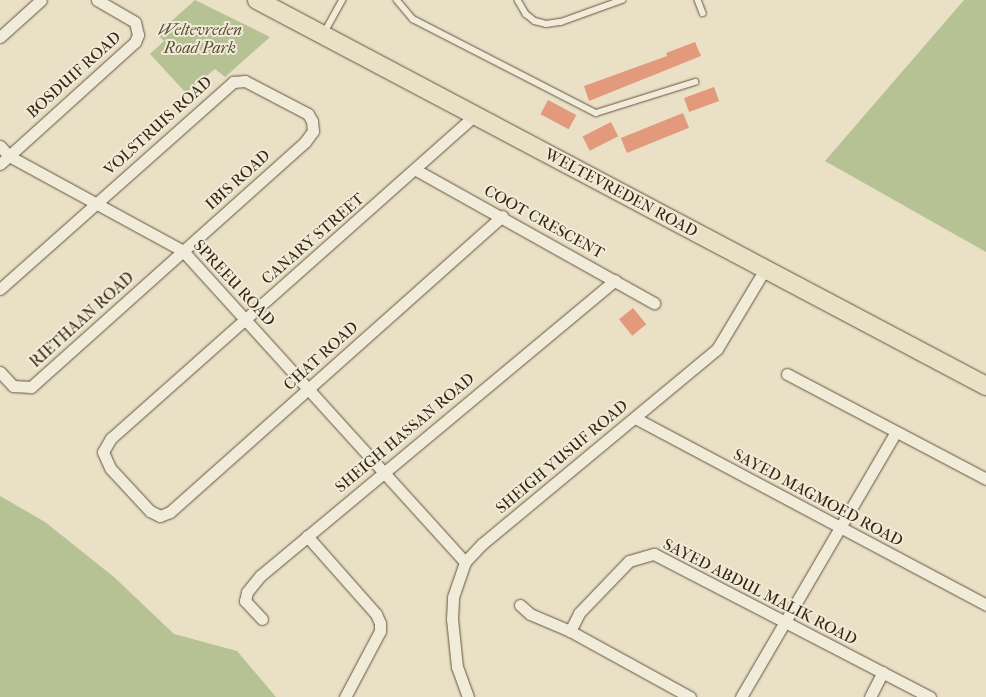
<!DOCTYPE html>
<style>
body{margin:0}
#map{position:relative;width:986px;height:697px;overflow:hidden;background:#e9e0c6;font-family:"IM FELL French Canon",serif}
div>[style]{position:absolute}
.green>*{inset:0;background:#b7c294}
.building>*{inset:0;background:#e2997c;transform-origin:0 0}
.roads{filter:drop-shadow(0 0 1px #65543e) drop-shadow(0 0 1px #65543e)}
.service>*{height:5.5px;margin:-2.75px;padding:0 2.75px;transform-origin:2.75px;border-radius:2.75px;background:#f1ebda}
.minor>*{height:11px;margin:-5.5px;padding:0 5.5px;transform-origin:5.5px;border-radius:5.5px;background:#f1ebda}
.primary>*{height:18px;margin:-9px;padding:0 9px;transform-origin:9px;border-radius:9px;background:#e9e0c6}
span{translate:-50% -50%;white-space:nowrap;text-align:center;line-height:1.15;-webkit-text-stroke:4px #f1ebda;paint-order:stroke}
.park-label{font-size:16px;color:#584c31;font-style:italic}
.street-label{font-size:16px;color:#392510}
</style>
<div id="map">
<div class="green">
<div style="clip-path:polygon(195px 0,270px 37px,225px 77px,215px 69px,186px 93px,150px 54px,164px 41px,157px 34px)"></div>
<div style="clip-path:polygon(964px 0,986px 0,986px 252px,825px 161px)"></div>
<div style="clip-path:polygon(0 496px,45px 522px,114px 577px,174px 634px,237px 651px,276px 697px,0 697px)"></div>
</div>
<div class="building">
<div style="clip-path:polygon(695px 42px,701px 56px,589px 101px,584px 86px,667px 56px,666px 53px)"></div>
<div style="left:714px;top:87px;width:15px;height:32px;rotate:70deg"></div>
<div style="left:548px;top:100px;width:32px;height:16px;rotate:28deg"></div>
<div style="left:683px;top:113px;width:16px;height:67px;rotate:68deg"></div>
<div style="left:611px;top:122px;width:16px;height:32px;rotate:63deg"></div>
<div style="left:633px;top:308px;width:21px;height:18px;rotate:51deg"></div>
</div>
<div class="roads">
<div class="service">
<div style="left:397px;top:0;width:25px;rotate:50deg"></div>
<div style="left:413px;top:19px;width:206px;rotate:27.2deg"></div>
<div style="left:596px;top:113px;width:104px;rotate:-17.4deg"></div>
<div style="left:518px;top:0;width:16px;rotate:60deg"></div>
<div style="left:526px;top:14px;width:11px;rotate:38deg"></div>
<div style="left:535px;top:21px;width:11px;rotate:15deg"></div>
<div style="left:546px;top:24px;width:15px;rotate:-8deg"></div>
<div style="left:561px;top:22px;width:65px;rotate:-19.8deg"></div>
<div style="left:698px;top:0;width:14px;rotate:69deg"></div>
<div style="left:324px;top:33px;width:38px;rotate:-61deg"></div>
</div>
<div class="minor">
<div style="left:0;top:37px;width:55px;rotate:-42.1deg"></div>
<div style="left:474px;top:116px;width:485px;rotate:138.4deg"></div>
<div style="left:111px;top:438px;width:16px;rotate:120deg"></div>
<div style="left:103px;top:452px;width:17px;rotate:66deg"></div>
<div style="left:110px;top:468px;width:59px;rotate:47.1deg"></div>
<div style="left:150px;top:511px;width:11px;rotate:27deg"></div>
<div style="left:160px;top:516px;width:11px;rotate:-22deg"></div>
<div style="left:170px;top:512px;width:445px;rotate:-41.7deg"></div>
<div style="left:0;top:146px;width:13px;rotate:48deg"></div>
<div style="left:9px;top:156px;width:198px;rotate:28.6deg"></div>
<div style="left:183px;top:251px;width:420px;rotate:47.8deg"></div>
<div style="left:0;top:164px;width:182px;rotate:-42.1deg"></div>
<div style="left:135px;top:42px;width:8px;rotate:-67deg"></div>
<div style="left:138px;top:35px;width:13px;rotate:-103deg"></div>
<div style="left:135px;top:22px;width:44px;rotate:-149.9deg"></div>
<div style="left:416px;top:170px;width:273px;rotate:29.2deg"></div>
<div style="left:0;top:289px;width:312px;rotate:-41.6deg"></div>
<div style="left:233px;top:82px;width:12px;rotate:-5deg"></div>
<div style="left:245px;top:81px;width:71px;rotate:27.6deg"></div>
<div style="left:308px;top:114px;width:8px;rotate:60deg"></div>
<div style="left:312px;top:121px;width:10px;rotate:84deg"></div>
<div style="left:313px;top:131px;width:14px;rotate:126deg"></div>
<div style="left:305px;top:142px;width:368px;rotate:138.2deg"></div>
<div style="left:31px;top:387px;width:18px;rotate:-177deg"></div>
<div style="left:13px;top:386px;width:19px;rotate:-133deg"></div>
<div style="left:787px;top:374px;width:225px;rotate:27.8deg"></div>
<div style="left:635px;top:418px;width:398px;rotate:28deg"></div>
<div style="left:307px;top:536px;width:104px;rotate:48.5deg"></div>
<div style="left:376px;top:614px;width:10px;rotate:66deg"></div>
<div style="left:380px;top:623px;width:8px;rotate:90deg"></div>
<div style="left:380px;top:631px;width:75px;rotate:117.9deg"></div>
<div style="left:520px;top:605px;width:13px;rotate:42deg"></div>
<div style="left:530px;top:614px;width:43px;rotate:23deg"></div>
<div style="left:570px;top:631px;width:137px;rotate:28.8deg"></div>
<div style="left:262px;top:619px;width:25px;rotate:-133deg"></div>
<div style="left:245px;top:601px;width:9px;rotate:-77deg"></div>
<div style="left:247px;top:592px;width:21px;rotate:-51deg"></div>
<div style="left:260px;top:576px;width:462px;rotate:-39.8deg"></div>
<div style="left:570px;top:631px;width:20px;rotate:-63deg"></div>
<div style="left:579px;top:613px;width:72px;rotate:-46.1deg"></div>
<div style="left:629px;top:561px;width:26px;rotate:-16deg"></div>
<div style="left:654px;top:554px;width:311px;rotate:27.4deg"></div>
<div style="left:468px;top:697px;width:32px;rotate:-110deg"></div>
<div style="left:457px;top:667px;width:48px;rotate:-95.9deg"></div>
<div style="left:452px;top:619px;width:22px;rotate:-87deg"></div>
<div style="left:453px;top:597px;width:37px;rotate:-71deg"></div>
<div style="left:465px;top:562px;width:25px;rotate:-47deg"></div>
<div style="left:482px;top:544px;width:305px;rotate:-39.7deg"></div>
<div style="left:717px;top:349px;width:93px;rotate:-59deg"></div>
<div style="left:741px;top:697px;width:306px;rotate:-59.7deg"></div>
<div style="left:870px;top:697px;width:28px;rotate:-63deg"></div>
</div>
<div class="primary">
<div style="left:257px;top:0;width:825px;rotate:27.9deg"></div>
</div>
</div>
<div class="park-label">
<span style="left:200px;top:39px">Weltevreden<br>Road Park</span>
</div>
<div class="street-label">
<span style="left:74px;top:75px;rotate:-42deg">BOSDUIF ROAD</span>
<span style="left:158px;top:126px;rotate:-42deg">VOLSTRUIS ROAD</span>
<span style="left:238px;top:180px;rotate:-42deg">IBIS ROAD</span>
<span style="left:621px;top:193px;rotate:28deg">WELTEVREDEN ROAD</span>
<span style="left:544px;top:222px;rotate:29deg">COOT CRESCENT</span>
<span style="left:313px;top:239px;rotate:-41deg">CANARY STREET</span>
<span style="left:234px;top:283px;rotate:47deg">SPREEU ROAD</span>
<span style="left:82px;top:320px;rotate:-42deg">RIETHAAN ROAD</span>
<span style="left:321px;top:356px;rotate:-42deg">CHAT ROAD</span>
<span style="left:405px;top:433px;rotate:-40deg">SHEIGH HASSAN ROAD</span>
<span style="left:562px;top:457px;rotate:-40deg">SHEIGH YUSUF ROAD</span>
<span style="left:818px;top:498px;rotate:28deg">SAYED MAGMOED ROAD</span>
<span style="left:760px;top:592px;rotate:27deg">SAYED ABDUL MALIK ROAD</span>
</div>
</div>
